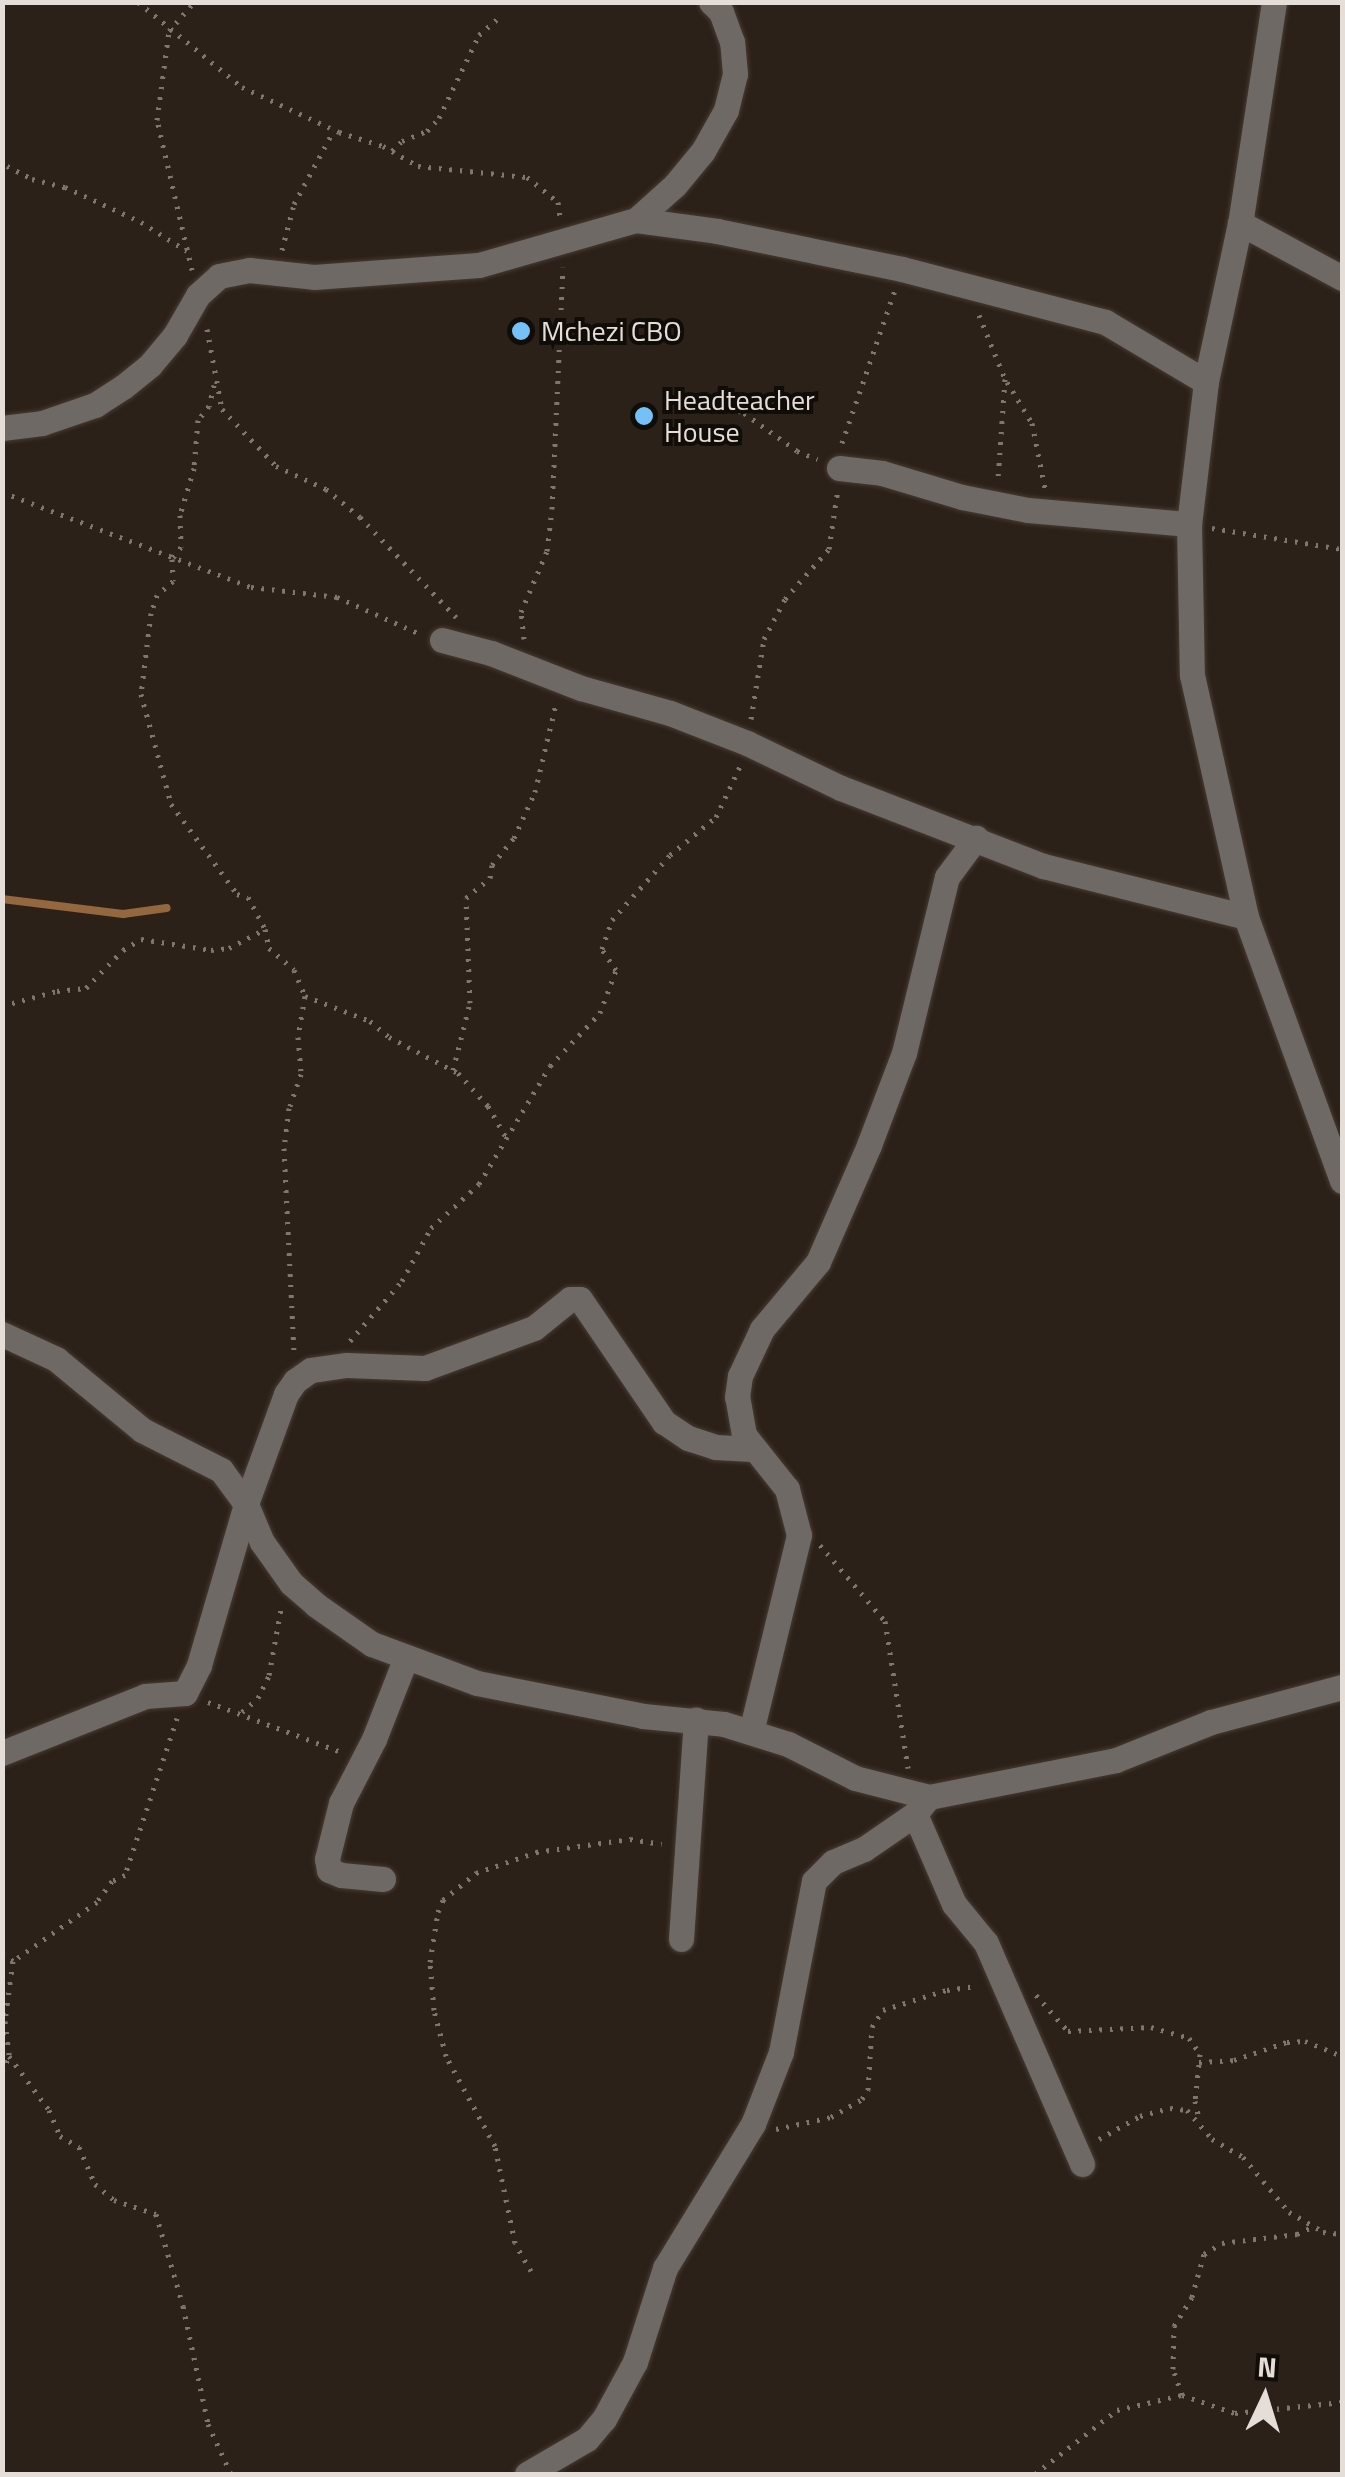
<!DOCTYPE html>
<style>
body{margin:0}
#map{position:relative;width:1345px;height:2477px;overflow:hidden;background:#2c2118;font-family:"Titillium Web",sans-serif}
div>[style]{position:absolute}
.stream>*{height:8px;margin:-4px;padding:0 4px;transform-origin:4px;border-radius:4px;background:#94673e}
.path>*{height:5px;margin-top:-2.5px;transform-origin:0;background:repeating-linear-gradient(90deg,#80766f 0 2.5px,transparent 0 10.5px)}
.roads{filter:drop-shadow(0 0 2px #463b33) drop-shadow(0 0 2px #463b33)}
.minor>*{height:25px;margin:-12.5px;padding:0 12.5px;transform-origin:12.5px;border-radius:12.5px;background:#6f6965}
.dots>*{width:28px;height:28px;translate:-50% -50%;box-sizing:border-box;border:5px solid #100c08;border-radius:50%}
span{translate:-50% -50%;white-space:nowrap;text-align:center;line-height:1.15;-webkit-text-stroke:8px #100c08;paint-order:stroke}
.poi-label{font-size:28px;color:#e5ddd8}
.left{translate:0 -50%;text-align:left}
.frame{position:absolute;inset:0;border:5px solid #e5ddd8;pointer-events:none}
.north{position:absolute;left:1215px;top:2347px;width:100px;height:100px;-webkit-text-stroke:8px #100c08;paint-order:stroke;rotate:4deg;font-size:28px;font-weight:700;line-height:40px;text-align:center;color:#e5ddd8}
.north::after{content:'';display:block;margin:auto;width:35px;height:45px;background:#e5ddd8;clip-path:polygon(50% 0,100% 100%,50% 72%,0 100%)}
</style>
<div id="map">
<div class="stream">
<div style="left:2px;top:899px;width:122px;rotate:7.1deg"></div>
<div style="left:123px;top:914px;width:44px;rotate:-7.8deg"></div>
</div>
<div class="path">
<div style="left:138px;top:2px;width:134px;rotate:39.3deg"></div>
<div style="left:242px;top:87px;width:107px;rotate:24.9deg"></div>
<div style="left:339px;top:132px;width:46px;rotate:17.7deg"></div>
<div style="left:383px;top:146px;width:40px;rotate:29.7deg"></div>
<div style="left:418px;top:166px;width:110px;rotate:5.8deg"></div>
<div style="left:527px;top:177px;width:40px;rotate:39deg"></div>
<div style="left:558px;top:202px;width:14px;rotate:82deg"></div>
<div style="left:392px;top:151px;width:14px;rotate:-45deg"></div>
<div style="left:402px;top:141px;width:27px;rotate:-22deg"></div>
<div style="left:427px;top:131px;width:18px;rotate:-47deg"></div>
<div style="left:439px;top:118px;width:92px;rotate:-64.3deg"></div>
<div style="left:479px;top:35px;width:29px;rotate:-41deg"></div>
<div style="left:2px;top:157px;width:10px;rotate:61deg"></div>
<div style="left:7px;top:166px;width:28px;rotate:27deg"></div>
<div style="left:32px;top:179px;width:34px;rotate:14deg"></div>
<div style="left:65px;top:187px;width:84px;rotate:24.7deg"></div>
<div style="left:141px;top:222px;width:54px;rotate:32.2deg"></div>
<div style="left:282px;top:250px;width:48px;rotate:-75.4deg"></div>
<div style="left:294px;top:204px;width:84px;rotate:-61.6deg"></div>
<div style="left:192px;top:270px;width:154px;rotate:-103.1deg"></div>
<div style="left:157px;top:120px;width:90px;rotate:-82.3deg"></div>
<div style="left:169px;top:31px;width:38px;rotate:-49deg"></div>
<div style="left:979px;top:315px;width:69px;rotate:67.9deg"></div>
<div style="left:1005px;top:379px;width:100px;rotate:94deg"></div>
<div style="left:207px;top:329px;width:81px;rotate:79.4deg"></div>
<div style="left:222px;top:409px;width:79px;rotate:46.5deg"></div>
<div style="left:276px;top:466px;width:55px;rotate:24.7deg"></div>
<div style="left:326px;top:489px;width:44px;rotate:39.5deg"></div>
<div style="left:360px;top:517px;width:139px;rotate:46.2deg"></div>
<div style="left:1007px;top:382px;width:48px;rotate:58.6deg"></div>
<div style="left:1032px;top:423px;width:66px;rotate:78.7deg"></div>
<div style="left:214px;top:385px;width:22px;rotate:103deg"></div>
<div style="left:209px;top:406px;width:18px;rotate:128deg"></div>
<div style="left:198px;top:420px;width:48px;rotate:94.8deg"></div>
<div style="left:194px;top:468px;width:49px;rotate:106.6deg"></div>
<div style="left:180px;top:515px;width:32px;rotate:88deg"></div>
<div style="left:181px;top:547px;width:15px;rotate:127deg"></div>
<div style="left:172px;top:559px;width:22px;rotate:87deg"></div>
<div style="left:173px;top:581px;width:21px;rotate:139deg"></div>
<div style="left:157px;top:595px;width:19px;rotate:108deg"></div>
<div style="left:151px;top:613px;width:82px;rotate:97deg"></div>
<div style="left:141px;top:694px;width:114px;rotate:74.7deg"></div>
<div style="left:171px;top:804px;width:112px;rotate:53.7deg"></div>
<div style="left:237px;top:894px;width:11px;rotate:15deg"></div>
<div style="left:248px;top:897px;width:36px;rotate:62deg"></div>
<div style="left:265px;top:929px;width:19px;rotate:78deg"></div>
<div style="left:269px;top:948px;width:33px;rotate:41deg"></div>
<div style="left:294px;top:970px;width:28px;rotate:67deg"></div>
<div style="left:305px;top:996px;width:42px;rotate:99.7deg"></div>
<div style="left:298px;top:1037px;width:37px;rotate:85deg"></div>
<div style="left:301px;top:1074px;width:36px;rotate:109deg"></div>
<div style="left:289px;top:1108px;width:40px;rotate:97.1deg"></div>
<div style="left:284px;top:1148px;width:203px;rotate:87.2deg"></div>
<div style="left:700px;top:395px;width:48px;rotate:22.2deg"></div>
<div style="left:744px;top:413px;width:65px;rotate:35.6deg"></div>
<div style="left:797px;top:451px;width:22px;rotate:22deg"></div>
<div style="left:842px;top:443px;width:162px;rotate:-70.9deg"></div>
<div style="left:2px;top:492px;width:267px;rotate:20.9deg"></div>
<div style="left:251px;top:587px;width:87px;rotate:6.6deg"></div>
<div style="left:337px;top:597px;width:91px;rotate:24deg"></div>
<div style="left:1212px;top:528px;width:132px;rotate:9.2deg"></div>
<div style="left:524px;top:639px;width:27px;rotate:-96deg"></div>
<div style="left:521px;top:612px;width:66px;rotate:-66.9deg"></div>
<div style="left:547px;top:551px;width:42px;rotate:-83.2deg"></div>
<div style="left:552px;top:509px;width:242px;rotate:-87.4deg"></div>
<div style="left:751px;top:719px;width:81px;rotate:-80.8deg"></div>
<div style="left:764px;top:639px;width:45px;rotate:-62.3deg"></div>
<div style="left:785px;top:599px;width:67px;rotate:-48.7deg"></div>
<div style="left:829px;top:549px;width:61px;rotate:-81.5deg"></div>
<div style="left:305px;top:996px;width:70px;rotate:21deg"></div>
<div style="left:370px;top:1021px;width:25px;rotate:40deg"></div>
<div style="left:389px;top:1037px;width:78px;rotate:27.6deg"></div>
<div style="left:458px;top:1073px;width:45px;rotate:47.7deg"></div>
<div style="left:488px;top:1106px;width:38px;rotate:60deg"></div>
<div style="left:2px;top:1006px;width:57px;rotate:-15.3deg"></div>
<div style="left:57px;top:991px;width:29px;rotate:-6deg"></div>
<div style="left:86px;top:988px;width:53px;rotate:-45.8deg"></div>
<div style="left:123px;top:950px;width:21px;rotate:-31deg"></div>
<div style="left:141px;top:939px;width:71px;rotate:8.9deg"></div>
<div style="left:211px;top:950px;width:18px;rotate:-6deg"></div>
<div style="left:229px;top:948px;width:41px;rotate:-27.8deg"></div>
<div style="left:453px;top:1070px;width:69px;rotate:-75.8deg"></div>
<div style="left:470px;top:1003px;width:105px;rotate:-92.2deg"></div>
<div style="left:466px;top:898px;width:31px;rotate:-40deg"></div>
<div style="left:490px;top:878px;width:13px;rotate:-81deg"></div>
<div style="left:492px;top:865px;width:35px;rotate:-51deg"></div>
<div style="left:514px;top:838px;width:51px;rotate:-65.5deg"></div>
<div style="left:535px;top:792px;width:90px;rotate:-76.6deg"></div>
<div style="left:350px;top:1341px;width:79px;rotate:-49.1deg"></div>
<div style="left:402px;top:1281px;width:60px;rotate:-61.3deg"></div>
<div style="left:431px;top:1228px;width:65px;rotate:-42.5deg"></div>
<div style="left:479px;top:1184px;width:138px;rotate:-59deg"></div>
<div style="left:550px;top:1066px;width:73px;rotate:-46.7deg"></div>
<div style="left:600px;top:1013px;width:46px;rotate:-69.6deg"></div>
<div style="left:616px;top:970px;width:25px;rotate:-124deg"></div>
<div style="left:602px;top:949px;width:31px;rotate:-71deg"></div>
<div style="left:612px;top:920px;width:87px;rotate:-48.3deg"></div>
<div style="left:670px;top:855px;width:60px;rotate:-39.6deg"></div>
<div style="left:716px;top:817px;width:59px;rotate:-64.7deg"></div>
<div style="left:820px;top:1545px;width:100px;rotate:49.5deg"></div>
<div style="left:885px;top:1621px;width:149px;rotate:81.1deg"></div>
<div style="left:208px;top:1702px;width:142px;rotate:20.6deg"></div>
<div style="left:242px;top:1712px;width:21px;rotate:-41deg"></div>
<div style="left:258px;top:1698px;width:25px;rotate:-64deg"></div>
<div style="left:269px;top:1675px;width:67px;rotate:-79.7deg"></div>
<div style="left:177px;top:1718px;width:165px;rotate:108.3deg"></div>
<div style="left:125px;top:1875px;width:14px;rotate:155deg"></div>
<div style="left:112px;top:1881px;width:26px;rotate:126deg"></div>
<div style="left:97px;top:1902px;width:103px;rotate:144.9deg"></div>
<div style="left:13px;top:1961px;width:61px;rotate:97.6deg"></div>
<div style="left:5px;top:2021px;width:35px;rotate:83deg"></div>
<div style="left:9px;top:2056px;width:67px;rotate:53.5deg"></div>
<div style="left:49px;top:2110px;width:28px;rotate:67deg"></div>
<div style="left:60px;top:2136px;width:22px;rotate:30deg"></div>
<div style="left:79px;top:2147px;width:40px;rotate:66.6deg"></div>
<div style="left:95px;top:2184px;width:25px;rotate:40deg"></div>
<div style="left:114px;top:2200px;width:44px;rotate:18.4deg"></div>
<div style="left:156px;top:2214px;width:96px;rotate:73.6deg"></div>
<div style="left:183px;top:2306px;width:121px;rotate:78deg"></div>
<div style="left:208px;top:2424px;width:55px;rotate:65.3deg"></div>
<div style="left:2px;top:1954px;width:13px;rotate:32deg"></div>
<div style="left:1036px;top:1995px;width:48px;rotate:48.4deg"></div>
<div style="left:1068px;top:2031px;width:83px;rotate:-2.8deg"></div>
<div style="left:1151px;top:2027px;width:40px;rotate:16deg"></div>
<div style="left:1189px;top:2038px;width:19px;rotate:55deg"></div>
<div style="left:1200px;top:2054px;width:47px;rotate:96.1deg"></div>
<div style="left:1195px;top:2101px;width:17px;rotate:77deg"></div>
<div style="left:1199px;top:2062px;width:35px;rotate:-3deg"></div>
<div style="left:1234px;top:2060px;width:56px;rotate:-18.8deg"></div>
<div style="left:1287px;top:2042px;width:18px;rotate:-3deg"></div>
<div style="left:1305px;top:2041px;width:40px;rotate:22deg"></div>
<div style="left:2px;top:2072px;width:17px;rotate:-66deg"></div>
<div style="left:776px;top:2129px;width:56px;rotate:-12.3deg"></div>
<div style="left:831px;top:2117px;width:36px;rotate:-30deg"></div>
<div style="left:862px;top:2099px;width:11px;rotate:-56deg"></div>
<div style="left:868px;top:2090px;width:63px;rotate:-86.4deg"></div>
<div style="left:872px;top:2027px;width:20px;rotate:-57deg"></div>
<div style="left:883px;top:2010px;width:67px;rotate:-17.4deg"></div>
<div style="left:947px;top:1990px;width:29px;rotate:-8deg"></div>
<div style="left:1099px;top:2139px;width:47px;rotate:-29.3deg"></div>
<div style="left:1140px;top:2116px;width:31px;rotate:-15deg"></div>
<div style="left:1170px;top:2108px;width:17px;rotate:7deg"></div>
<div style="left:1187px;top:2110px;width:38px;rotate:49deg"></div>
<div style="left:1212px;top:2139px;width:36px;rotate:30deg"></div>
<div style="left:1243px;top:2157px;width:72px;rotate:50.1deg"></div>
<div style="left:1289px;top:2212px;width:39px;rotate:30deg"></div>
<div style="left:1323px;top:2232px;width:19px;rotate:6deg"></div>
<div style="left:2px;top:2154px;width:36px;rotate:90deg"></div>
<div style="left:531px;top:2271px;width:32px;rotate:-120deg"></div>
<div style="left:515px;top:2243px;width:99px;rotate:-101.7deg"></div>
<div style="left:495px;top:2146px;width:102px;rotate:-118.6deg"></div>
<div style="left:446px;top:2056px;width:48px;rotate:-104.6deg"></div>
<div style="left:434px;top:2010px;width:48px;rotate:-94.8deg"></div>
<div style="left:430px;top:1962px;width:51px;rotate:-80.9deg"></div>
<div style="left:438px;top:1912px;width:13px;rotate:-67deg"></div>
<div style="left:443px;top:1900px;width:43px;rotate:-39.3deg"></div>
<div style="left:476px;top:1873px;width:64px;rotate:-19.3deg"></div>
<div style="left:536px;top:1852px;width:95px;rotate:-7.9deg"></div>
<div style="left:630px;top:1839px;width:32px;rotate:9deg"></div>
<div style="left:1182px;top:2395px;width:28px;rotate:-109deg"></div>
<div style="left:1173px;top:2369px;width:43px;rotate:-88.7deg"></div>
<div style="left:1174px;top:2326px;width:34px;rotate:-58deg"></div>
<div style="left:1192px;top:2297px;width:45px;rotate:-74.4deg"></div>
<div style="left:1204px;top:2254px;width:21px;rotate:-31deg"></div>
<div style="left:1222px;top:2243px;width:76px;rotate:-6.8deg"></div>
<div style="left:1297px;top:2234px;width:19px;rotate:-25deg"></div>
<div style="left:1035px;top:2474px;width:104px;rotate:-38deg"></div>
<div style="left:1117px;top:2410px;width:67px;rotate:-13deg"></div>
<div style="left:1182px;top:2395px;width:56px;rotate:18.8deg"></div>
<div style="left:1235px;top:2413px;width:108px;rotate:-5.9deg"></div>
</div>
<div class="roads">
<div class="minor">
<div style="left:1274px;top:2px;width:224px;rotate:98.7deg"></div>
<div style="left:1240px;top:223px;width:163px;rotate:102.1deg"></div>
<div style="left:1206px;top:382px;width:143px;rotate:96.8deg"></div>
<div style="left:1189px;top:524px;width:151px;rotate:88.9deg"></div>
<div style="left:1192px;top:675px;width:248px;rotate:77.4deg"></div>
<div style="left:1246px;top:917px;width:281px;rotate:70deg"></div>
<div style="left:636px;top:220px;width:52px;rotate:-41.9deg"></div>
<div style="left:675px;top:185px;width:44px;rotate:-50.5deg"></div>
<div style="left:703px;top:151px;width:47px;rotate:-60.7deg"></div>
<div style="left:726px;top:110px;width:37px;rotate:-76deg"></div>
<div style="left:735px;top:74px;width:32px;rotate:-95deg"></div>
<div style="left:732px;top:42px;width:32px;rotate:-110deg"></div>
<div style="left:721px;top:12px;width:14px;rotate:-135deg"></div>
<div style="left:1240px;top:223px;width:116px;rotate:28.3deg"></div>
<div style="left:2px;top:428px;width:40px;rotate:-7.1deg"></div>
<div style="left:42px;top:423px;width:56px;rotate:-18.8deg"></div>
<div style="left:95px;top:405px;width:33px;rotate:-33deg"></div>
<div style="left:123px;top:387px;width:35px;rotate:-39deg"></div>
<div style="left:150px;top:365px;width:39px;rotate:-50deg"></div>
<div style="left:175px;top:335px;width:46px;rotate:-60.1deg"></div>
<div style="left:198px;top:295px;width:28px;rotate:-42deg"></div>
<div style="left:219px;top:276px;width:31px;rotate:-11deg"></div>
<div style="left:249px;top:270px;width:65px;rotate:6.1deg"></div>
<div style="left:314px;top:277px;width:165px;rotate:-4.2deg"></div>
<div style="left:479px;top:265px;width:163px;rotate:-16deg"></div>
<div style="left:636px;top:220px;width:82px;rotate:7.7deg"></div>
<div style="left:717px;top:231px;width:189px;rotate:11.6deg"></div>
<div style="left:902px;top:269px;width:210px;rotate:14.6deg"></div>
<div style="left:1105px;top:322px;width:117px;rotate:30.7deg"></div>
<div style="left:839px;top:468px;width:43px;rotate:6.6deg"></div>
<div style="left:882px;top:473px;width:84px;rotate:16.7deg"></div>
<div style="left:962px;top:497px;width:67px;rotate:11.1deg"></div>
<div style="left:1028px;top:510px;width:162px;rotate:5deg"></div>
<div style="left:442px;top:640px;width:51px;rotate:14.9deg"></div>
<div style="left:491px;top:653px;width:97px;rotate:21.3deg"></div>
<div style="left:581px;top:688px;width:92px;rotate:15.7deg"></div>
<div style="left:670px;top:713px;width:83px;rotate:21.3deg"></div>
<div style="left:747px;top:743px;width:104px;rotate:25.6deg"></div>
<div style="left:841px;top:788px;width:217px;rotate:21.1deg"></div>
<div style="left:1043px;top:866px;width:209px;rotate:14.1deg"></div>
<div style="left:2px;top:1334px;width:60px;rotate:24.8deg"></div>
<div style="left:56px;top:1359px;width:112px;rotate:39.5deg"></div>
<div style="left:142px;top:1430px;width:89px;rotate:26.9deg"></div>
<div style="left:221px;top:1470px;width:42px;rotate:53.7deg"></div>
<div style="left:246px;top:1504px;width:41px;rotate:67.2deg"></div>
<div style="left:262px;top:1542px;width:50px;rotate:54.7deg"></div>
<div style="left:291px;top:1583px;width:33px;rotate:41deg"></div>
<div style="left:316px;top:1605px;width:68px;rotate:34.9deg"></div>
<div style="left:372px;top:1644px;width:112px;rotate:20.4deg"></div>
<div style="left:477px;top:1683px;width:169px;rotate:11.2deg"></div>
<div style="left:643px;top:1716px;width:81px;rotate:5.6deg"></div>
<div style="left:724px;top:1724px;width:67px;rotate:17.4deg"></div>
<div style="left:788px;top:1744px;width:75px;rotate:26.9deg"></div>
<div style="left:855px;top:1778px;width:76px;rotate:14.4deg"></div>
<div style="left:929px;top:1797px;width:191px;rotate:-11.2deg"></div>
<div style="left:1116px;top:1760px;width:102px;rotate:-21.8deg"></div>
<div style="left:1211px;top:1722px;width:136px;rotate:-15deg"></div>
<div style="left:751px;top:1732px;width:203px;rotate:-76.3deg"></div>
<div style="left:799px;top:1535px;width:48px;rotate:-104.6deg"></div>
<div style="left:787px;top:1489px;width:69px;rotate:-128.5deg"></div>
<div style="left:744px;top:1435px;width:39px;rotate:-100deg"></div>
<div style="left:737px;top:1397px;width:21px;rotate:-82deg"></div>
<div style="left:740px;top:1376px;width:52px;rotate:-64.9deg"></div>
<div style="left:762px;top:1329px;width:87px;rotate:-50.1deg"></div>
<div style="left:818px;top:1262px;width:128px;rotate:-66.4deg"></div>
<div style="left:869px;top:1145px;width:98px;rotate:-69.2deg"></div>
<div style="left:904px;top:1053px;width:181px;rotate:-76.3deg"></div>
<div style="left:947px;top:877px;width:49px;rotate:-53.4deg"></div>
<div style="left:2px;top:1753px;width:154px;rotate:-21.7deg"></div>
<div style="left:145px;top:1696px;width:40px;rotate:-4.3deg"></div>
<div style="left:185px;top:1693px;width:31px;rotate:-63deg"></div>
<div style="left:199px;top:1665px;width:168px;rotate:-73.7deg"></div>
<div style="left:246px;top:1504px;width:117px;rotate:-70deg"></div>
<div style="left:286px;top:1394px;width:16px;rotate:-55deg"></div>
<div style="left:295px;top:1381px;width:19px;rotate:-35deg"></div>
<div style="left:311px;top:1370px;width:36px;rotate:-8deg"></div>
<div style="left:347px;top:1365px;width:78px;rotate:2.2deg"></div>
<div style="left:425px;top:1368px;width:116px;rotate:-20.2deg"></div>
<div style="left:534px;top:1328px;width:46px;rotate:-38.9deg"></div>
<div style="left:570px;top:1299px;width:10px"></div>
<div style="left:580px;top:1299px;width:149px;rotate:55.7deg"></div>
<div style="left:664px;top:1422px;width:29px;rotate:34deg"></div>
<div style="left:688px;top:1438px;width:28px;rotate:18deg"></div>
<div style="left:715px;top:1447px;width:37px;rotate:3deg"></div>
<div style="left:915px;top:1814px;width:98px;rotate:66.6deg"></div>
<div style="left:954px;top:1904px;width:50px;rotate:50.6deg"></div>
<div style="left:986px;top:1943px;width:241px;rotate:66.5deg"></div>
<div style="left:383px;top:1879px;width:42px;rotate:-174.6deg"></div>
<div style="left:341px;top:1875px;width:13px;rotate:-157deg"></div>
<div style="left:329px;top:1870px;width:11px;rotate:-100deg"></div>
<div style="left:327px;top:1859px;width:58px;rotate:-76deg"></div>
<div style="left:341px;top:1803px;width:72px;rotate:-62.7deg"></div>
<div style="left:374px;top:1739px;width:85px;rotate:-68.6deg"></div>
<div style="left:681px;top:1939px;width:220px;rotate:-86.1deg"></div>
<div style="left:527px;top:2474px;width:69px;rotate:-30.3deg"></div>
<div style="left:587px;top:2439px;width:26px;rotate:-50deg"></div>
<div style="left:604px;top:2419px;width:65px;rotate:-61.5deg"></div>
<div style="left:635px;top:2362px;width:99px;rotate:-72.3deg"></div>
<div style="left:665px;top:2268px;width:169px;rotate:-58.6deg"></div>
<div style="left:753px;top:2124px;width:77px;rotate:-68.7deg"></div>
<div style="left:781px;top:2052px;width:174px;rotate:-79.1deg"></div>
<div style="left:814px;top:1881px;width:27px;rotate:-45deg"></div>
<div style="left:833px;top:1862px;width:34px;rotate:-23deg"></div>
<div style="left:864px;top:1849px;width:62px;rotate:-34.5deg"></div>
<div style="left:915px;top:1814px;width:22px;rotate:-51deg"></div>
</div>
</div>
<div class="dots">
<div style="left:521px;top:331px;background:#75c0f6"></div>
<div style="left:644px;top:416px;background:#75c0f6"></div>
</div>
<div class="poi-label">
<span class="left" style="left:541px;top:331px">Mchezi CBO</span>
<span class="left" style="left:664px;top:416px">Headteacher<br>House</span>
</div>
<div class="frame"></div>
<div class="north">N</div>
</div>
